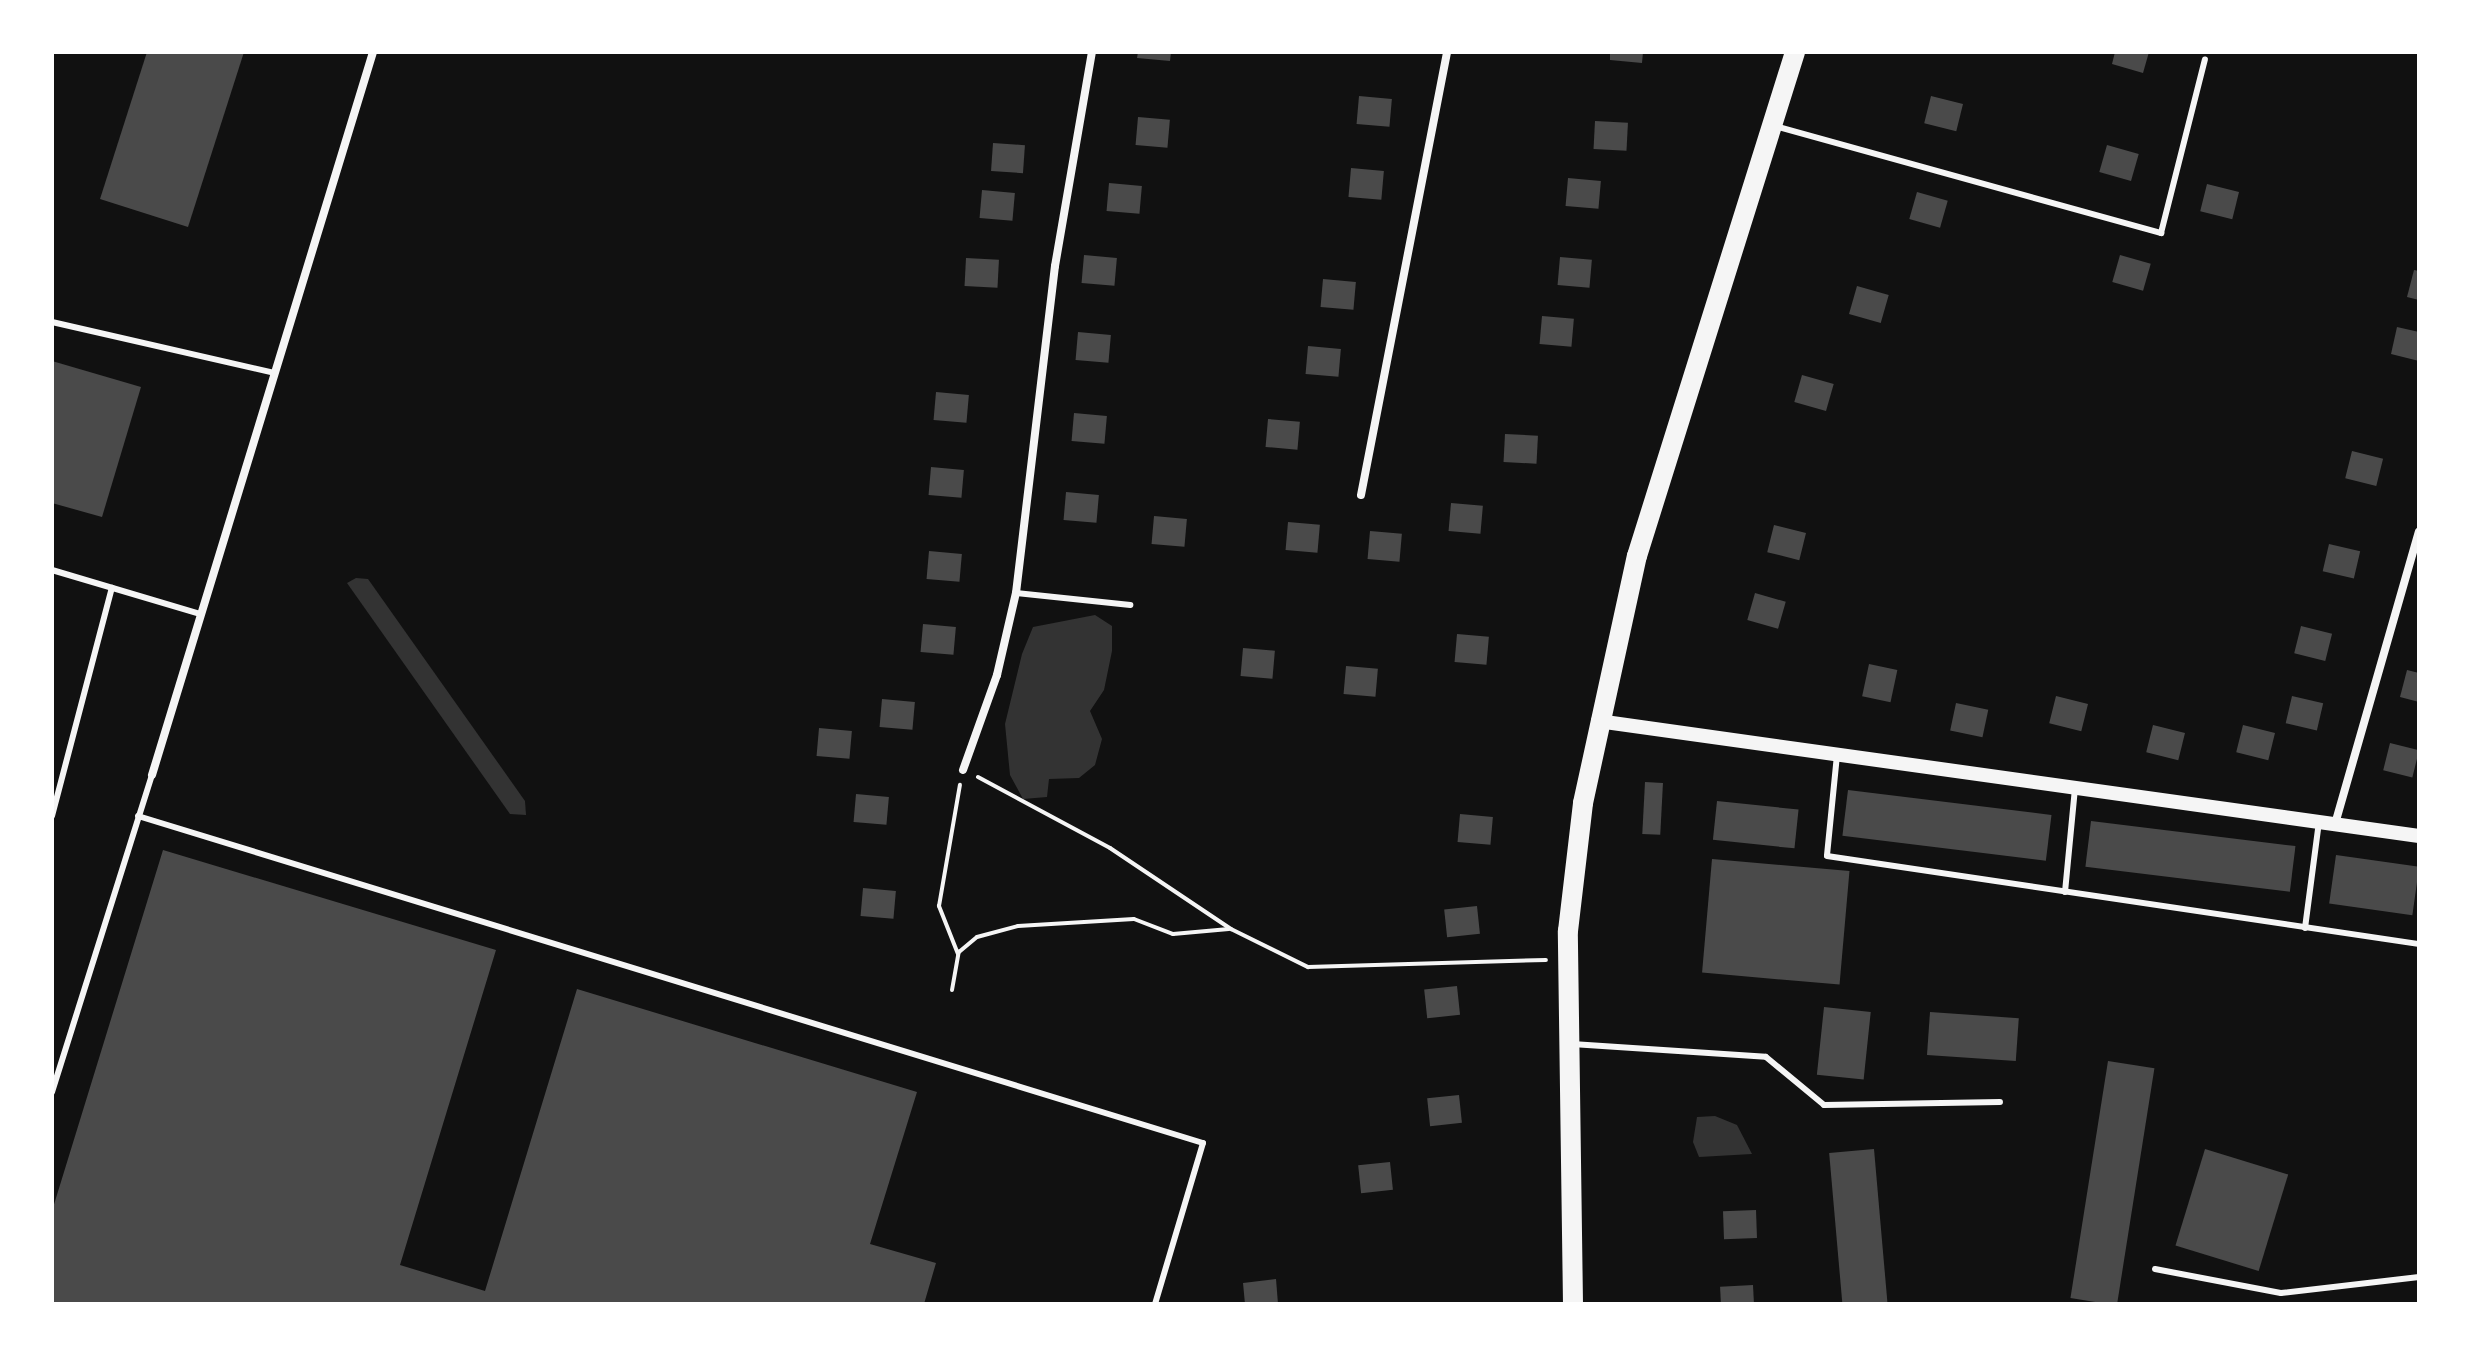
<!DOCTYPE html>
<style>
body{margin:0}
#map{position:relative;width:2471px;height:1356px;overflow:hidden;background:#111;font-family:"Times New Roman",serif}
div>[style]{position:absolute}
.water>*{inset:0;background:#333}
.building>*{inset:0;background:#4a4a4a;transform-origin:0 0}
.path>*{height:4px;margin:-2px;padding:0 2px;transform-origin:2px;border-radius:2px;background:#f5f5f5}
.service>*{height:6px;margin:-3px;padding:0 3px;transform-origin:3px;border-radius:3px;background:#f5f5f5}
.minor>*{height:8px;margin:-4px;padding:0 4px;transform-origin:4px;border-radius:4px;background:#f5f5f5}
.tertiary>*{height:14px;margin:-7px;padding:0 7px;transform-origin:7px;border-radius:7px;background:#f5f5f5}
.trunk>*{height:20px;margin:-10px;padding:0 10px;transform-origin:10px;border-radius:10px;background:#f5f5f5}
span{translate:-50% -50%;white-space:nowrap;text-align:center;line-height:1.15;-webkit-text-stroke:8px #fff;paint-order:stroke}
.frame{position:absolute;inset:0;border:54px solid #fff;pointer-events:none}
</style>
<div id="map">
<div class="water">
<div style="clip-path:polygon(356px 578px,368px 579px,525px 801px,526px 815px,510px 814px,347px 583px)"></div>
<div style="clip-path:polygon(1095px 615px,1112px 626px,1112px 651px,1104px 690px,1090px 711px,1102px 739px,1095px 765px,1079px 778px,1049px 779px,1047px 797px,1023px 799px,1010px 775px,1005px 724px,1022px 654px,1033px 627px)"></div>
<div style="clip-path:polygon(1715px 1116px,1737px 1125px,1752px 1154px,1699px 1157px,1693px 1142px,1697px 1117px)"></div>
</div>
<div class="building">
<div style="clip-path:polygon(147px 52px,244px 52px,188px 227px,100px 199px)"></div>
<div style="clip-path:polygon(1138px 52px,1171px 52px,1170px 61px,1137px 58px)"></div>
<div style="clip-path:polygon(1610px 52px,1643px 52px,1642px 63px,1610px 60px)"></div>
<div style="clip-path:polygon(2115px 52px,2149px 52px,2143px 73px,2112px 64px)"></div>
<div style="left:1359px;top:96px;width:33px;height:28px;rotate:5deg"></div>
<div style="left:1931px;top:96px;width:33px;height:28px;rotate:14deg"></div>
<div style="left:1138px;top:117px;width:32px;height:28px;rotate:5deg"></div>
<div style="left:1595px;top:121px;width:33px;height:28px;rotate:3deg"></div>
<div style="left:993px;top:143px;width:32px;height:28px;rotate:4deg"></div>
<div style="left:2107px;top:145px;width:33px;height:28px;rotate:16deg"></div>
<div style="left:1351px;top:168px;width:33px;height:29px;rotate:5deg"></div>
<div style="left:1568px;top:178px;width:33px;height:28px;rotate:5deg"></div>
<div style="left:1109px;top:183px;width:33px;height:28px;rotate:5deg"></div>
<div style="left:2207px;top:184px;width:33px;height:28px;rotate:14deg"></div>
<div style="left:982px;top:190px;width:33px;height:28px;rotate:5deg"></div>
<div style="left:1917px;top:192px;width:32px;height:28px;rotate:16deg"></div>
<div style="left:1084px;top:255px;width:33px;height:28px;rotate:5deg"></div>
<div style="left:2120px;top:255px;width:32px;height:28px;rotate:16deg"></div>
<div style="left:1560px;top:257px;width:32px;height:28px;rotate:5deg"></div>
<div style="left:966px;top:258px;width:33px;height:28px;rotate:3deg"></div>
<div style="clip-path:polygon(2414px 270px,2419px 271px,2419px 300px,2407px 297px)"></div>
<div style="left:1323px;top:279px;width:33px;height:28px;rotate:5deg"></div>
<div style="left:1857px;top:286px;width:33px;height:29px;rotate:16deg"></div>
<div style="left:1542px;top:316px;width:32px;height:28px;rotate:5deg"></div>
<div style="clip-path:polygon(2397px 327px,2419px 332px,2419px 361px,2391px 354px)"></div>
<div style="left:1078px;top:332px;width:33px;height:28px;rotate:5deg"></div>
<div style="left:1308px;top:346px;width:33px;height:28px;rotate:5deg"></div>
<div style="clip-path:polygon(52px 361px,141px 387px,102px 517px,52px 503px)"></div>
<div style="left:1802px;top:375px;width:33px;height:28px;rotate:16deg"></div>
<div style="left:936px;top:392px;width:33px;height:28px;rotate:5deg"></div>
<div style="left:1074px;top:413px;width:33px;height:28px;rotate:5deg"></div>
<div style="left:1268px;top:419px;width:32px;height:28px;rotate:5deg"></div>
<div style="left:1505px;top:434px;width:33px;height:28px;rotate:3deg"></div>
<div style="left:2352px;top:451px;width:32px;height:28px;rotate:14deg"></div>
<div style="left:931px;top:467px;width:33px;height:28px;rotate:5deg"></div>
<div style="left:1066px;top:492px;width:33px;height:28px;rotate:5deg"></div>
<div style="left:1451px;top:503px;width:32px;height:28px;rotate:5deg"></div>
<div style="left:1154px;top:516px;width:33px;height:28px;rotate:5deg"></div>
<div style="left:1288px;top:522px;width:32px;height:28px;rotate:5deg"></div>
<div style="left:1774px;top:525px;width:33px;height:28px;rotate:14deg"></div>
<div style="left:1370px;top:531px;width:32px;height:28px;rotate:5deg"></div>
<div style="left:2329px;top:544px;width:32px;height:28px;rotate:13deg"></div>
<div style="left:929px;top:551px;width:33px;height:28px;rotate:5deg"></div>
<div style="left:1755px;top:593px;width:32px;height:28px;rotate:16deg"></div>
<div style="left:923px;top:624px;width:33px;height:28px;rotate:5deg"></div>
<div style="left:2301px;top:626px;width:32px;height:28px;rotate:14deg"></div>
<div style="left:1457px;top:634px;width:32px;height:28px;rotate:5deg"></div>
<div style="left:1243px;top:648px;width:32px;height:28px;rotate:5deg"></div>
<div style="left:1869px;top:664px;width:29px;height:33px;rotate:12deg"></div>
<div style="left:1346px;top:666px;width:32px;height:28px;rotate:5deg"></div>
<div style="clip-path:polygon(2407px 670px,2419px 673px,2419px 702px,2400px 697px)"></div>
<div style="left:2056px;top:696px;width:33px;height:28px;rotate:14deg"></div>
<div style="left:2292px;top:696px;width:32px;height:28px;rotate:13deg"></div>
<div style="left:882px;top:699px;width:33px;height:28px;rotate:5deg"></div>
<div style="left:1956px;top:703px;width:33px;height:28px;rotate:12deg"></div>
<div style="left:2153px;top:725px;width:33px;height:28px;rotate:14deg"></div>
<div style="left:2243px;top:725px;width:33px;height:28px;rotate:14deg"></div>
<div style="left:819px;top:728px;width:33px;height:28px;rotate:5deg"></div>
<div style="left:2390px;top:743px;width:30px;height:28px;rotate:14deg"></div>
<div style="left:1645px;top:782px;width:18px;height:52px;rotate:3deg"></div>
<div style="left:1848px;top:790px;width:205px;height:46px;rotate:7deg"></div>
<div style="left:856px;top:794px;width:33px;height:28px;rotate:5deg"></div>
<div style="left:1717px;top:801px;width:82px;height:39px;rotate:6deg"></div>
<div style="left:1460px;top:814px;width:33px;height:28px;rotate:5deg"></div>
<div style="left:2091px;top:821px;width:206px;height:46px;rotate:7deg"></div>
<div style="clip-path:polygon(163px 850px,496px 950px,400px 1265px,485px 1291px,577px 989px,917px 1092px,870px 1244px,936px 1263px,924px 1304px,52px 1304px,52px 1211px)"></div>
<div style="left:2336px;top:855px;width:84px;height:49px;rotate:8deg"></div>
<div style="left:1712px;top:859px;width:138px;height:114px;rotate:5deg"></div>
<div style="left:863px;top:888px;width:33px;height:28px;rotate:5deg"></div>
<div style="left:1477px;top:906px;width:28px;height:33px;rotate:84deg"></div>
<div style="left:1457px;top:986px;width:29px;height:33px;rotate:84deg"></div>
<div style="left:1824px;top:1007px;width:47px;height:68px;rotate:6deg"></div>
<div style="left:1930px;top:1012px;width:89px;height:43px;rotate:4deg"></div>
<div style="left:2108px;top:1061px;width:47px;height:240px;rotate:9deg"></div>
<div style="left:1459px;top:1095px;width:28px;height:32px;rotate:84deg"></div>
<div style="left:1874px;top:1149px;width:156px;height:45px;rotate:85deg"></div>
<div style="left:2205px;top:1149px;width:87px;height:101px;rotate:17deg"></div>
<div style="left:1390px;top:1162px;width:28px;height:32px;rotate:84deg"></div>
<div style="left:1756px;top:1210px;width:28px;height:33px;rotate:88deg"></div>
<div style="clip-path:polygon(1276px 1279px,1278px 1304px,1245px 1304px,1243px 1283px)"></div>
<div style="left:1753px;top:1285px;width:19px;height:33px;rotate:87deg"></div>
</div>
<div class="path">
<div style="left:978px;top:777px;width:150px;rotate:28.3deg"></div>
<div style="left:1110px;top:848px;width:146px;rotate:33.8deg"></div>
<div style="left:1231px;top:929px;width:86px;rotate:26.3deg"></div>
<div style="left:1308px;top:967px;width:238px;rotate:-1.7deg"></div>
<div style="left:958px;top:954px;width:52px;rotate:-111.6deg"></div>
<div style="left:939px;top:906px;width:123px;rotate:-80.2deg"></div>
<div style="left:952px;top:990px;width:39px;rotate:-80deg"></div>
<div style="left:959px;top:952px;width:23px;rotate:-40deg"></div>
<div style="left:977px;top:937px;width:42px;rotate:-15deg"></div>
<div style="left:1018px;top:926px;width:116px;rotate:-3.5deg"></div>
<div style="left:1134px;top:919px;width:42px;rotate:21deg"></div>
<div style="left:1173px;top:934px;width:56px;rotate:-5.1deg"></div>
</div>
<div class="service">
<div style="left:1775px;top:126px;width:401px;rotate:15.5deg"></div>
<div style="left:2161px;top:233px;width:179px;rotate:-75.8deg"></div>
<div style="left:52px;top:322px;width:228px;rotate:12.9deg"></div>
<div style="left:52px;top:570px;width:155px;rotate:16.5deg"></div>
<div style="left:1016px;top:593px;width:115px;rotate:6deg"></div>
<div style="left:1837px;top:755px;width:101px;rotate:95.7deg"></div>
<div style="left:1827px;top:856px;width:599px;rotate:8.46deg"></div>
<div style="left:52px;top:816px;width:236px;rotate:-75.3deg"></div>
<div style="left:138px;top:816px;width:1114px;rotate:17.07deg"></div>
<div style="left:1203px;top:1143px;width:168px;rotate:106.6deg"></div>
<div style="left:2065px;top:892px;width:103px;rotate:-84.5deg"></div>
<div style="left:2305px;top:928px;width:107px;rotate:-82.5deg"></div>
<div style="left:1572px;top:1044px;width:194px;rotate:3.8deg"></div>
<div style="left:1766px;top:1057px;width:75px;rotate:39.6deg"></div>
<div style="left:1824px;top:1105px;width:176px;rotate:-1deg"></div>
<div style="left:52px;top:1092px;width:332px;rotate:-72.5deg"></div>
<div style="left:2155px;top:1269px;width:128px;rotate:10.8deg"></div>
<div style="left:2281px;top:1293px;width:139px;rotate:-6.6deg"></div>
</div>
<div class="minor">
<div style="left:1361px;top:495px;width:451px;rotate:-79deg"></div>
<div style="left:963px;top:770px;width:101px;rotate:-70.3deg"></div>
<div style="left:997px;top:675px;width:84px;rotate:-77deg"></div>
<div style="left:1016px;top:593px;width:329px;rotate:-83.2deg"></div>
<div style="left:1055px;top:266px;width:217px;rotate:-80.2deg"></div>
<div style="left:152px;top:775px;width:756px;rotate:-73deg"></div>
<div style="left:2335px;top:824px;width:304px;rotate:-74deg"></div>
</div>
<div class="tertiary">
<div style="left:1598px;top:721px;width:829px;rotate:7.97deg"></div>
</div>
<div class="trunk">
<div style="left:1573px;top:1304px;width:373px;rotate:-90.8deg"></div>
<div style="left:1568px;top:931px;width:129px;rotate:-83.3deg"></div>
<div style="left:1583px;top:803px;width:253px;rotate:-77.7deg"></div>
<div style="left:1637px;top:556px;width:528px;rotate:-72.59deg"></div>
</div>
<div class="frame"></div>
</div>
